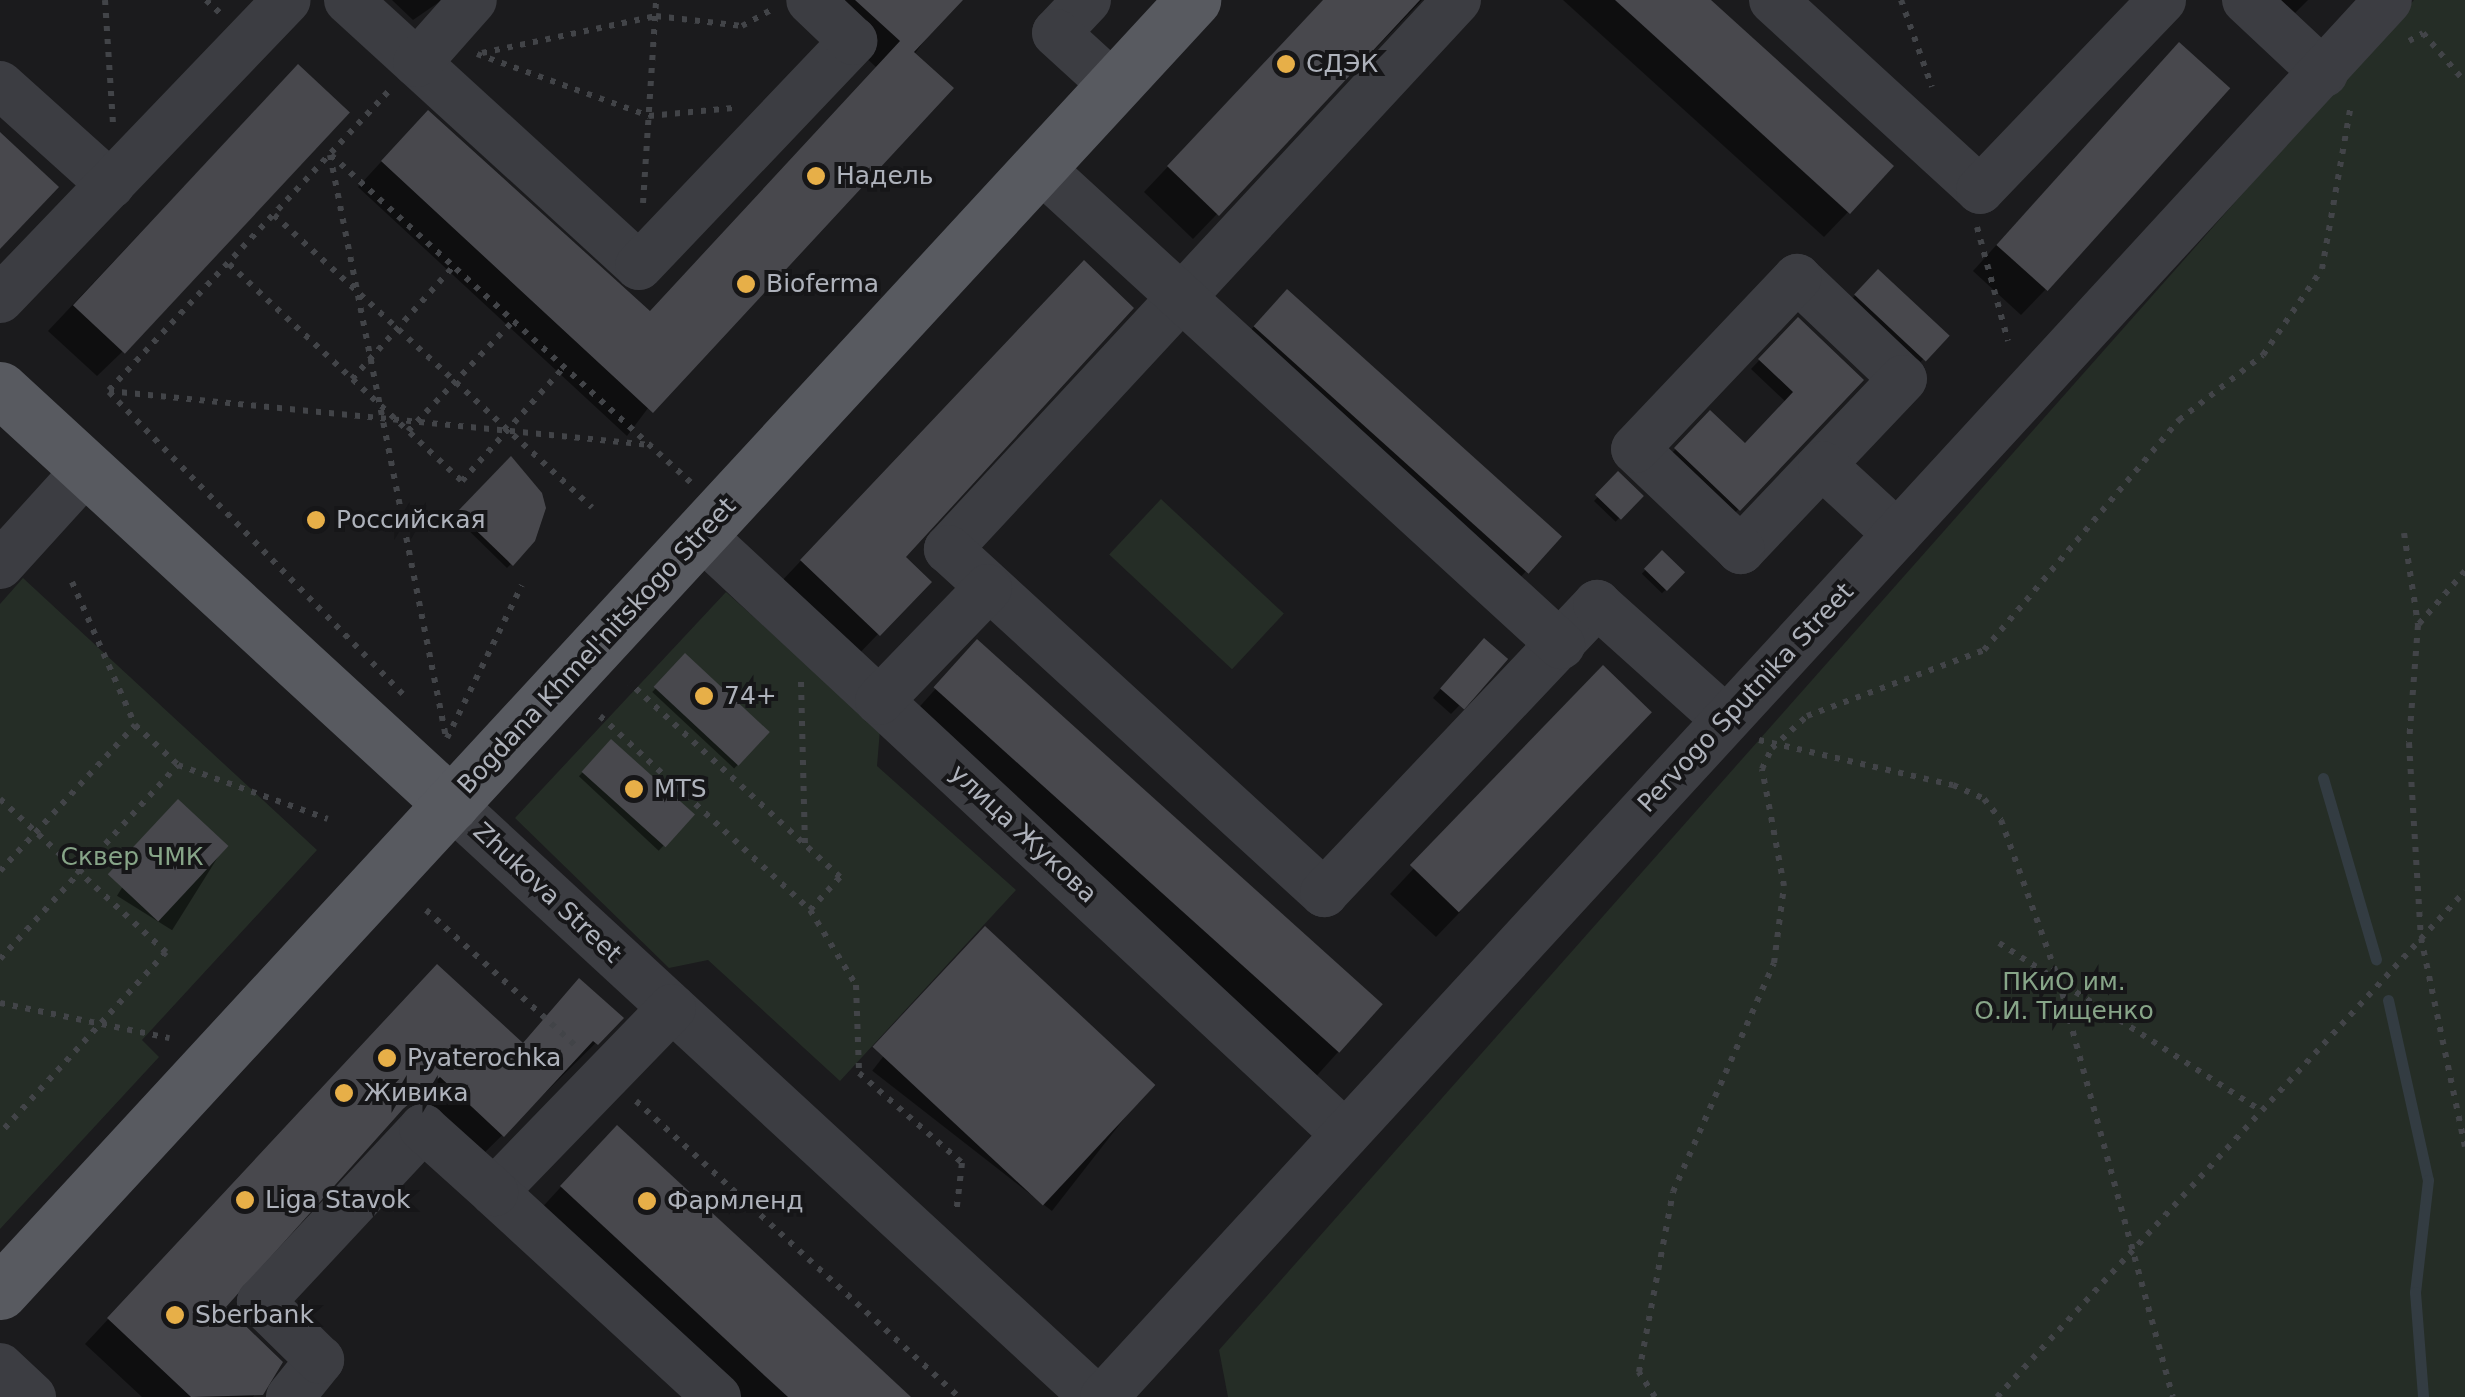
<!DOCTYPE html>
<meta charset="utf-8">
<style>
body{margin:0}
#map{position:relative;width:2465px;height:1397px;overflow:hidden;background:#1b1b1d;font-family:"DejaVu Sans",sans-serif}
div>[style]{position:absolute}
.green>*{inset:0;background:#252d26;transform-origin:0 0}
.shadow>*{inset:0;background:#0007;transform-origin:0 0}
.stream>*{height:11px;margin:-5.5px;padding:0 5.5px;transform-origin:5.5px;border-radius:5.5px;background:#333c42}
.building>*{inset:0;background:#48484d;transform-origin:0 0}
.path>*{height:6px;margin-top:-3px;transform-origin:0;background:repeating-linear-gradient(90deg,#424448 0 5px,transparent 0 13px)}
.minor>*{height:48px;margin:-24px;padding:0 24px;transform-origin:24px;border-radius:24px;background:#3c3d42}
.major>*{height:55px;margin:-27.5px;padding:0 27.5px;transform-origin:27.5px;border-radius:27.5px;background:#585a60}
.dots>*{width:28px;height:28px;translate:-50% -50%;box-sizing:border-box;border:5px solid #161618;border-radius:50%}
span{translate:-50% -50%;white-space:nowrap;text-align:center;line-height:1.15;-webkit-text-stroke:8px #161618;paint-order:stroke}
.poi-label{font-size:25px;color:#aeb2bb}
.left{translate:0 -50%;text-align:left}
.street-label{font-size:25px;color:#aeb2bb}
.park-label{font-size:25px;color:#87a588}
</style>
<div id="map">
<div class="green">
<div style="clip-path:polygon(2414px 0,2465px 0,2465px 1397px,1228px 1397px,1219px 1350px)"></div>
<div style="left:1161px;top:499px;width:168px;height:76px;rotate:43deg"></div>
<div style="clip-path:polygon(23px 578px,317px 850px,142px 1040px,159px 1057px,0 1229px,0 604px)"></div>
<div style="clip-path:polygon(726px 592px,880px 730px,877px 766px,1016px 890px,840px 1081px,708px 960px,669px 968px,515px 818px)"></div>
</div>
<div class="shadow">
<div style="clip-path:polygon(392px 0,442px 0,413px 20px)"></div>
<div style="clip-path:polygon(804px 0,955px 0,627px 436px,358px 187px,403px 138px,649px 314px,877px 68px)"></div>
<div style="clip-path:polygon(1325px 0,1422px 0,1193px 239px,1144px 192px)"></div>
<div style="clip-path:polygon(1563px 0,1708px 0,1848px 212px,1824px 237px)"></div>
<div style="clip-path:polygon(2259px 0,2308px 0,2285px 23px)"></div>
<div style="clip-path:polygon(2154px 70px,2045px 290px,2021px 315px,1973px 271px)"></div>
<div style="clip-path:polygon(273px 92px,122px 352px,97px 376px,48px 331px)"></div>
<div style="left:1878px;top:272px;width:93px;height:37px;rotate:44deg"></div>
<div style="clip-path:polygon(1059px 288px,902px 558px,878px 634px,854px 659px,777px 586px)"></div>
<div style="clip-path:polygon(1263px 317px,1558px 537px,1500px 599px,1230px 352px)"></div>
<div style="clip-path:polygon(1798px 320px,1861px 380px,1730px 518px,1667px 458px,1710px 414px,1745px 447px,1787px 403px,1751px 369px)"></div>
<div style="clip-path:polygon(511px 460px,533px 540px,507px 568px,455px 517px)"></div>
<div style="left:1619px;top:475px;width:30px;height:36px;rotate:44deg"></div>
<div style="left:1662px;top:553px;width:28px;height:29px;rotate:44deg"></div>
<div style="left:977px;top:643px;width:542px;height:97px;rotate:42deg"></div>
<div style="clip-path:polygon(1475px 649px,1504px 659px,1451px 714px,1433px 698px)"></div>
<div style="left:685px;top:657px;width:112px;height:48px;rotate:43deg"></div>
<div style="clip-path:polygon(1578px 693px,1460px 912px,1436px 937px,1390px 894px)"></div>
<div style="left:611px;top:742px;width:109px;height:47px;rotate:43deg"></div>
<div style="left:170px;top:811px;width:65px;height:100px;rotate:32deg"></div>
<div style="left:972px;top:943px;width:228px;height:162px;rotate:38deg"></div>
<div style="clip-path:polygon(414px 991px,521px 1045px,621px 1018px,478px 1159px,414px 1099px,388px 1123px,222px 1307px,280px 1362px,253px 1397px,142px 1397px,85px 1344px)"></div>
<div style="clip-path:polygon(592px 1153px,907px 1397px,736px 1397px,537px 1213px)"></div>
</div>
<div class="stream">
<div style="left:2323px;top:778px;width:189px;rotate:73.7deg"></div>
<div style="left:2388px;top:1000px;width:184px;rotate:77.5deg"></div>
<div style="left:2428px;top:1180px;width:113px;rotate:96.6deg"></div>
<div style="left:2415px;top:1292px;width:105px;rotate:85.6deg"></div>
</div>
<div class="building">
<div style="clip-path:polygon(855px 0,963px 0,914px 52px,954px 88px,653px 413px,381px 161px,428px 110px,650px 311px,900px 41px)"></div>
<div style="clip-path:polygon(1323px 0,1420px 0,1219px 216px,1167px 166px)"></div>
<div style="clip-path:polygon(1615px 0,1711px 0,1894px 166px,1850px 214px)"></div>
<div style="left:2179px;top:42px;width:69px;height:273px;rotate:42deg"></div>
<div style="left:298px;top:64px;width:71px;height:330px;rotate:43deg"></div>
<div style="clip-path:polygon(0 132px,59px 187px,0 249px)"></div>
<div style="clip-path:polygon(1084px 260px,1134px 308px,906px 557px,932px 582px,880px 636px,800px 560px)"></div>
<div style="left:1878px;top:269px;width:98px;height:35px;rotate:43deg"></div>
<div style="left:1287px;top:289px;width:370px;height:50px;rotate:42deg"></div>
<div style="clip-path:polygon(1798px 317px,1864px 380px,1740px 511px,1674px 448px,1710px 410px,1745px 443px,1793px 392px,1758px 359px)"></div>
<div style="clip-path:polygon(511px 456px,542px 493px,546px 508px,535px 541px,513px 566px,457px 512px)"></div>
<div style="left:1618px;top:471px;width:36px;height:33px;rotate:44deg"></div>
<div style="left:1662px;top:550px;width:32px;height:26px;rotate:44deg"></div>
<div style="left:1484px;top:638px;width:32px;height:67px;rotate:41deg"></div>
<div style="left:977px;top:639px;width:546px;height:65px;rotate:42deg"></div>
<div style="left:685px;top:653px;width:116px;height:46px;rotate:43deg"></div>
<div style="left:1603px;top:665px;width:68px;height:278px;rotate:44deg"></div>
<div style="left:611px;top:739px;width:113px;height:44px;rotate:42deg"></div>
<div style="left:178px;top:799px;width:69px;height:103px;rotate:43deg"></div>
<div style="left:985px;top:926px;width:233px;height:165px;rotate:43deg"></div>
<div style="clip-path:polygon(437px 964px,523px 1043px,579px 978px,624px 1018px,598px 1045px,593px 1041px,504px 1137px,440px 1077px,403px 1109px,226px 1307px,283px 1362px,263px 1395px,191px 1397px,107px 1318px)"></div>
<div style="clip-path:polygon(617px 1125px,868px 1357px,911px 1397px,788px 1397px,765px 1376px,560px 1186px)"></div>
</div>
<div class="path">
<div style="left:105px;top:0;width:124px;rotate:86.3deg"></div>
<div style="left:206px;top:0;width:19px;rotate:43deg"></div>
<div style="left:1901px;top:0;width:92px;rotate:70.4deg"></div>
<div style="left:2409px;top:41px;width:16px;rotate:-30deg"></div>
<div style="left:2423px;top:33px;width:65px;rotate:49.4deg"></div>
<div style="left:482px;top:53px;width:178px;rotate:-12deg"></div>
<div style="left:656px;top:16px;width:87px;rotate:6.6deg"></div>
<div style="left:742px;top:26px;width:33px;rotate:-29deg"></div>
<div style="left:477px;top:54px;width:183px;rotate:19.8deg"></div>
<div style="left:649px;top:116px;width:84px;rotate:-5.4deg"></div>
<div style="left:330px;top:155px;width:593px;rotate:78.73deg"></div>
<div style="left:331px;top:155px;width:488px;rotate:42.3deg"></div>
<div style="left:643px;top:203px;width:203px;rotate:-86.3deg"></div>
<div style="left:274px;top:215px;width:432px;rotate:42.6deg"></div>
<div style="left:1977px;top:227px;width:118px;rotate:74.8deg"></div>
<div style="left:229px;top:264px;width:318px;rotate:43deg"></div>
<div style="left:462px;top:481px;width:153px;rotate:-48.2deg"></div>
<div style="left:352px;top:379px;width:151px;rotate:-48deg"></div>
<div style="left:109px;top:390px;width:412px;rotate:-46.9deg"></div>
<div style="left:109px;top:391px;width:544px;rotate:5.7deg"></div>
<div style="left:109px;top:392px;width:423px;rotate:45.8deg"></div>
<div style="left:408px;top:431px;width:152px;rotate:-46.3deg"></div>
<div style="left:2404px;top:533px;width:93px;rotate:81.3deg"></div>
<div style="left:2465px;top:571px;width:72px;rotate:131deg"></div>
<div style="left:2418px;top:625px;width:118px;rotate:94.4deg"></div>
<div style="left:2409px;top:743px;width:195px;rotate:86.5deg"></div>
<div style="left:2421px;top:938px;width:213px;rotate:78.1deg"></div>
<div style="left:72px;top:582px;width:156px;rotate:66.2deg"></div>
<div style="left:135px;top:725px;width:59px;rotate:42.9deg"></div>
<div style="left:178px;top:765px;width:159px;rotate:19.8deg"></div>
<div style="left:801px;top:682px;width:162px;rotate:88.6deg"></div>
<div style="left:600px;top:716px;width:286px;rotate:42.7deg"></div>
<div style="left:810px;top:910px;width:45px;rotate:-47.7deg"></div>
<div style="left:840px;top:877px;width:286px;rotate:-137.3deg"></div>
<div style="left:447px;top:738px;width:170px;rotate:-63.9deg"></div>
<div style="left:1759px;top:740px;width:199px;rotate:13.1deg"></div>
<div style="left:1953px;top:785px;width:34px;rotate:24deg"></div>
<div style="left:1984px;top:799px;width:27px;rotate:51deg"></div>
<div style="left:2001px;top:820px;width:171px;rotate:70.2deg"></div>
<div style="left:2059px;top:981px;width:431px;rotate:74.7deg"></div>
<div style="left:0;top:799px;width:226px;rotate:42.7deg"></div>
<div style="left:166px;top:952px;width:246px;rotate:132.5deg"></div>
<div style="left:0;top:871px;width:199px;rotate:-47.2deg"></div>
<div style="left:426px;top:910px;width:205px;rotate:42.2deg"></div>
<div style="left:810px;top:910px;width:88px;rotate:58.5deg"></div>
<div style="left:856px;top:985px;width:88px;rotate:88deg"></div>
<div style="left:859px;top:1073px;width:137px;rotate:41.1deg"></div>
<div style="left:962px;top:1163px;width:51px;rotate:96.7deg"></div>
<div style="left:1999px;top:943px;width:310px;rotate:32.6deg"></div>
<div style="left:0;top:959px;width:263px;rotate:-47.5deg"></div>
<div style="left:0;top:1003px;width:173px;rotate:11.7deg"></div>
<div style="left:636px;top:1101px;width:438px;rotate:42.5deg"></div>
<div style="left:1655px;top:1397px;width:30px;rotate:-123deg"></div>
<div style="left:1639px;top:1372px;width:183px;rotate:-79.3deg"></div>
<div style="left:1673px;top:1192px;width:250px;rotate:-66.2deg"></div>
<div style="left:1774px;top:963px;width:78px;rotate:-82.6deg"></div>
<div style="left:1784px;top:886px;width:119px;rotate:-100.6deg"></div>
<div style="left:1762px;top:769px;width:23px;rotate:-65deg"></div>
<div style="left:1772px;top:748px;width:47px;rotate:-42.4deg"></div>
<div style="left:1807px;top:716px;width:189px;rotate:-20.4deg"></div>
<div style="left:1984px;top:650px;width:302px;rotate:-49.7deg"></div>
<div style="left:2179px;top:420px;width:106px;rotate:-37.7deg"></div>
<div style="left:2263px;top:355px;width:104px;rotate:-55.5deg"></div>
<div style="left:2322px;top:269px;width:168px;rotate:-80deg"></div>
<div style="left:1997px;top:1397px;width:689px;rotate:-47.23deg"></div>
</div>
<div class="minor">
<div style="left:348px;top:0;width:394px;rotate:42.4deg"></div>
<div style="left:639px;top:266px;width:311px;rotate:-46.4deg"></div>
<div style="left:853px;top:41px;width:59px;rotate:-136.4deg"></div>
<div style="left:1087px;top:0;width:45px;rotate:133.2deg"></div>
<div style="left:1056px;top:33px;width:79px;rotate:42.4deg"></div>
<div style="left:1457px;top:0;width:749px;rotate:132.83deg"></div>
<div style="left:948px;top:549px;width:510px;rotate:42.46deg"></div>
<div style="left:1324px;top:893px;width:398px;rotate:-46.6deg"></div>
<div style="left:1597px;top:604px;width:172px;rotate:41.9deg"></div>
<div style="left:1773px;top:0;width:281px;rotate:42.5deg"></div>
<div style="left:1980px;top:190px;width:263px;rotate:-46.2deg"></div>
<div style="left:2246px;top:0;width:107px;rotate:43.1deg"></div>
<div style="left:417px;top:63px;width:84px;rotate:-48.4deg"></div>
<div style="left:0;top:85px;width:149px;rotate:42deg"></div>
<div style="left:1039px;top:167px;width:708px;rotate:42.48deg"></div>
<div style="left:1797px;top:278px;width:146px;rotate:43.6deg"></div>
<div style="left:1903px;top:379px;width:236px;rotate:133.5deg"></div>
<div style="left:1741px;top:550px;width:146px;rotate:-136.4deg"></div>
<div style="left:1635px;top:449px;width:236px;rotate:-46.5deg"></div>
<div style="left:0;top:299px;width:414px;rotate:-46.2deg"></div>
<div style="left:1822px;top:465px;width:102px;rotate:42.6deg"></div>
<div style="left:701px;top:535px;width:880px;rotate:42.93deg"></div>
<div style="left:0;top:565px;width:130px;rotate:-47.8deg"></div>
<div style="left:879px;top:701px;width:157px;rotate:-46deg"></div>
<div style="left:451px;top:804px;width:875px;rotate:42.68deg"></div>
<div style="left:672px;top:1008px;width:256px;rotate:134.1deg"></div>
<div style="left:494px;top:1192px;width:303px;rotate:42.6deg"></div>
<div style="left:0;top:1367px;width:44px;rotate:43.2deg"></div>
<div style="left:290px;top:1397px;width:48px;rotate:-51deg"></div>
<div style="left:320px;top:1360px;width:83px;rotate:-135.5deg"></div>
<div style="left:261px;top:1302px;width:238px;rotate:-47deg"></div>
<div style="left:423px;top:1128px;width:96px;rotate:42deg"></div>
<div style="left:1104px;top:1397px;width:1897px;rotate:-47.41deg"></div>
</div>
<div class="major">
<div style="left:0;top:389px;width:613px;rotate:42.62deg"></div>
<div style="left:0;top:1292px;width:1759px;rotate:-47.28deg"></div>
</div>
<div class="dots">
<div style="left:1286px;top:64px;background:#e7af48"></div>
<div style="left:816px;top:176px;background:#e7af48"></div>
<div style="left:746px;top:284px;background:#e7af48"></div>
<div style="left:316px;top:520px;background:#e7af48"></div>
<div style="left:704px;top:696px;background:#e7af48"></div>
<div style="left:634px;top:789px;background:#e7af48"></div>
<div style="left:387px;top:1058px;background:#e7af48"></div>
<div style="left:344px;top:1093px;background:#e7af48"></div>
<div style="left:245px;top:1200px;background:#e7af48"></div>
<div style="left:647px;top:1201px;background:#e7af48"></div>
<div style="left:175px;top:1315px;background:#e7af48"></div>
</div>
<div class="poi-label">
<span class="left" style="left:1306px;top:64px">СДЭК</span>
<span class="left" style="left:836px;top:176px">Надель</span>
<span class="left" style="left:766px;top:284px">Bioferma</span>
<span class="left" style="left:336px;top:520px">Российская</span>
<span class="left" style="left:724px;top:696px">74+</span>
<span class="left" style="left:654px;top:789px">MTS</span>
<span class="left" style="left:407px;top:1058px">Pyaterochka</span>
<span class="left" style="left:364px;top:1093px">Живика</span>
<span class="left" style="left:265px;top:1200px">Liga Stavok</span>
<span class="left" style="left:667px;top:1201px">Фармленд</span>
<span class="left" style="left:195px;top:1315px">Sberbank</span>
</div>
<div class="street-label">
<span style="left:597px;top:646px;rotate:-47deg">Bogdana Khmel'nitskogo Street</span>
<span style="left:1746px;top:698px;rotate:-47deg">Pervogo Sputnika Street</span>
<span style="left:1023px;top:834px;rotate:43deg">улица Жукова</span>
<span style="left:547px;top:893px;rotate:43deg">Zhukova Street</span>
</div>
<div class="park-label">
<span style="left:132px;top:857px">Сквер ЧМК</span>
<span style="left:2064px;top:997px">ПКиО им.<br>О.И. Тищенко</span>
</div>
</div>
